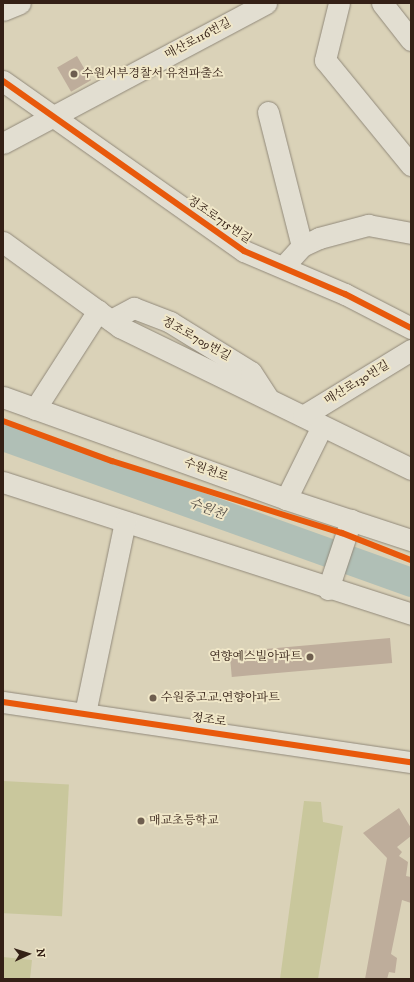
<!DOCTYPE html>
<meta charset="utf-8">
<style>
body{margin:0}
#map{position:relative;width:414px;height:982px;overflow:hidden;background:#dad2b8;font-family:"IM FELL DW Pica","Noto Serif KR",serif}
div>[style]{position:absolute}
.green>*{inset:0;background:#c9c79c;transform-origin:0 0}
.river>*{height:29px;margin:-14.5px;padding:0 14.5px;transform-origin:14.5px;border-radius:14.5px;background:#b0bfb6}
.building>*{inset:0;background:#bead9b;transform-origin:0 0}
.roads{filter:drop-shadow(0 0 1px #91897a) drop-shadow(0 0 1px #91897a)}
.minor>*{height:21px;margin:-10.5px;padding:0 10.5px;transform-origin:10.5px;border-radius:10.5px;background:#e2ded1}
.cycleway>*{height:6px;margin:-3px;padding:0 3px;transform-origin:3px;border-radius:3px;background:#e8590c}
.dots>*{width:11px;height:11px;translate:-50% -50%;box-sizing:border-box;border:2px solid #f0e7c8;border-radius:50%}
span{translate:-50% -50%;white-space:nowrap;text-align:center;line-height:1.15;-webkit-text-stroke:4px #f0e7c8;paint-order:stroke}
.street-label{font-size:12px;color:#342016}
.poi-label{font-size:12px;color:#342016}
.left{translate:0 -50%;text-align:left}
.right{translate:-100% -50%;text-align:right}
.water-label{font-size:13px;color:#544d46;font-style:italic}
.frame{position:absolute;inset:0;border:4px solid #342016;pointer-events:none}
.north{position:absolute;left:8px;top:934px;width:40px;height:40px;-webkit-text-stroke:3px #f0e7c8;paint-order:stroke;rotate:86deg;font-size:11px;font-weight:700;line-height:16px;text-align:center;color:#342016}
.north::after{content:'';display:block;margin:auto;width:14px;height:18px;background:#342016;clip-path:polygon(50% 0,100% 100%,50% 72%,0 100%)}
</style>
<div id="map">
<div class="green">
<div style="left:3px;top:781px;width:66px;height:132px;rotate:3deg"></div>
<div style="clip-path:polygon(304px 801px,321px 802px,323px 822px,343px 826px,318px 979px,280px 979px)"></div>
<div style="clip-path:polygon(3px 957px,32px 960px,30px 979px,3px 979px)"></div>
</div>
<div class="river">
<div style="left:3px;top:436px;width:433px;rotate:19.7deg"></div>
</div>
<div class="building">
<div style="left:77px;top:56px;width:28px;height:23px;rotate:60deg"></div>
<div style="left:390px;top:638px;width:25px;height:161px;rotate:85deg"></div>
<div style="clip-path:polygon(399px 808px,411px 828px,411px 836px,397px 847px,402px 852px,399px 856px,408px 862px,406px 876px,411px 877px,411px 903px,402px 900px,391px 954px,397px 958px,395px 973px,389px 972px,387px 979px,365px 979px,387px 858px,363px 833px)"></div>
</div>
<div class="roads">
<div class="minor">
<div style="left:339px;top:3px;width:59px;rotate:103.8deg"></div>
<div style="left:325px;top:60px;width:136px;rotate:50.7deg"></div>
<div style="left:382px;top:3px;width:47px;rotate:51.9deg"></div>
<div style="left:3px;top:10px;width:18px;rotate:-22deg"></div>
<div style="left:3px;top:81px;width:295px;rotate:35.2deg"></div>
<div style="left:244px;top:251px;width:110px;rotate:23.1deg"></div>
<div style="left:345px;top:294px;width:74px;rotate:27.3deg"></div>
<div style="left:268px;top:112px;width:138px;rotate:75.8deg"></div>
<div style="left:302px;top:246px;width:27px;rotate:132deg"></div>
<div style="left:3px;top:143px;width:298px;rotate:-28deg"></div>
<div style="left:3px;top:242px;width:145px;rotate:36deg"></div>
<div style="left:120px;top:327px;width:324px;rotate:26deg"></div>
<div style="left:302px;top:246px;width:19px;rotate:-25deg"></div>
<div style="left:319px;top:238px;width:51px;rotate:-14.9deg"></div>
<div style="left:368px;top:225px;width:44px;rotate:10.5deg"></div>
<div style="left:111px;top:320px;width:26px;rotate:-28deg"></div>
<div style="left:134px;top:308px;width:39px;rotate:21deg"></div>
<div style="left:170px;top:322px;width:95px;rotate:31.7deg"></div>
<div style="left:251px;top:372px;width:31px;rotate:57deg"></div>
<div style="left:3px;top:397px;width:301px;rotate:19.8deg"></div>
<div style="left:286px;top:499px;width:132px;rotate:18.2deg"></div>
<div style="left:35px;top:409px;width:117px;rotate:-57.3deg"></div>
<div style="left:303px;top:416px;width:127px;rotate:-31.4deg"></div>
<div style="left:3px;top:482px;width:429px;rotate:17.9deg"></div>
<div style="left:286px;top:499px;width:81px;rotate:-63.7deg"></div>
<div style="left:328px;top:589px;width:73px;rotate:-71.6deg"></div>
<div style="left:3px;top:702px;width:412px;rotate:8.4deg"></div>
<div style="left:85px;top:713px;width:195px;rotate:-78.2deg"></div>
</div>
</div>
<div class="cycleway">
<div style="left:3px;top:81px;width:295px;rotate:35.2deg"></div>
<div style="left:244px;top:251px;width:110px;rotate:23.1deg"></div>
<div style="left:345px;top:294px;width:74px;rotate:27.3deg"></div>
<div style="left:3px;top:421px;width:116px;rotate:20.2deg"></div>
<div style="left:112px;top:461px;width:241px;rotate:17.4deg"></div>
<div style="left:342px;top:533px;width:74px;rotate:21.4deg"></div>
<div style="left:3px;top:702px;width:412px;rotate:8.4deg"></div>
</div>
<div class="dots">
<div style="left:74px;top:74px;background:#6e5e4f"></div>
<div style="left:310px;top:657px;background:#6e5e4f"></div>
<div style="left:153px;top:698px;background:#6e5e4f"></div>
<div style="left:141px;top:821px;background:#6e5e4f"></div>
</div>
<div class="street-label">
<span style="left:198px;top:39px;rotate:-28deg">매산로116번길</span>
<span style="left:219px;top:220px;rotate:34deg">정조로715번길</span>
<span style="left:196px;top:339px;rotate:29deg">정조로709번길</span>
<span style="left:357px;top:383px;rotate:-31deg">매산로130번길</span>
<span style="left:206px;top:470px;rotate:20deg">수원천로</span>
<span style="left:209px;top:720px;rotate:8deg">정조로</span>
</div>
<div class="poi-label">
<span class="left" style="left:82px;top:74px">수원서부경찰서 유천파출소</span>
<span class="right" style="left:302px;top:657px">연향예스빌아파트</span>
<span class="left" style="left:161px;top:698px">수원중고교.연향아파트</span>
<span class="left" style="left:149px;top:821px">매교초등학교</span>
</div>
<div class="water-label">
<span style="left:207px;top:509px;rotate:20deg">수원천</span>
</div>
<div class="frame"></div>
<div class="north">N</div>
</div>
